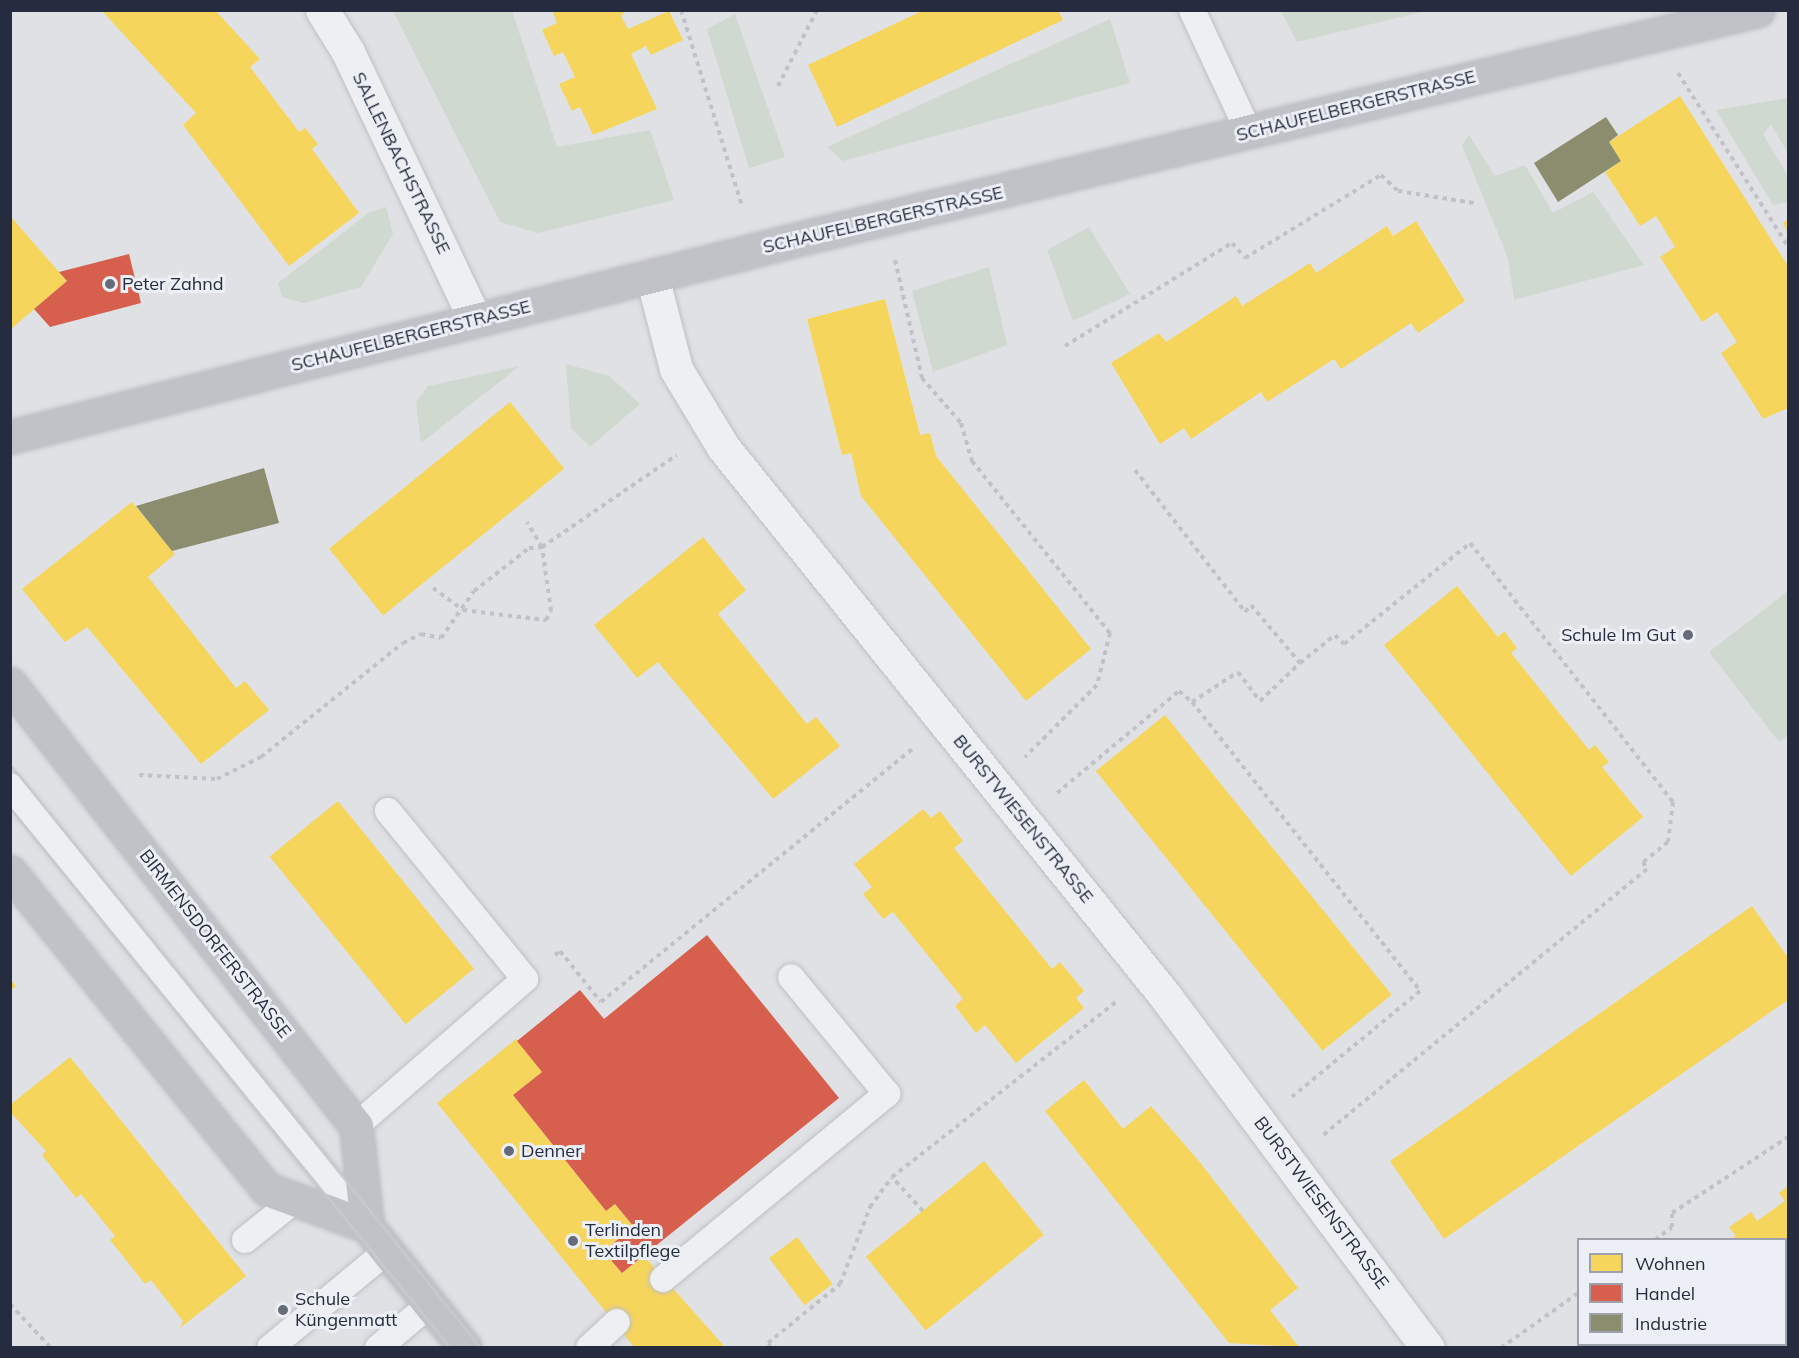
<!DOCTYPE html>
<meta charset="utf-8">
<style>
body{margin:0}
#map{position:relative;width:1799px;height:1358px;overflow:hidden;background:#e0e1e5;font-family:Mulish,sans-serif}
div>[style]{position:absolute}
.green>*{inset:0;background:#cfd9cf}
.homes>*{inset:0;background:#f6d55c;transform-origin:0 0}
.shops>*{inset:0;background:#d6604d}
.industry>*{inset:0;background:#8c8c6e}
.path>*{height:4px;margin-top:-2px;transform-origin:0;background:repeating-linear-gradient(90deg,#c1c2c8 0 4.5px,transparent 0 9px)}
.roads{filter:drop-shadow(0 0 2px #bebfc3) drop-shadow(0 0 2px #bebfc3)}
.lane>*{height:26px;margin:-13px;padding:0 13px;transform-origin:13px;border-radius:13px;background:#eeeff2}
.street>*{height:33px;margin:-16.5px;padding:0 16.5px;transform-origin:16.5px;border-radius:16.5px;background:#eeeff2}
.secondary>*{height:33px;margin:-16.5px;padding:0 16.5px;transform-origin:16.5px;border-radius:16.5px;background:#c1c2c8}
.tram>*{height:1.5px;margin:-0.75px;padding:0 0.75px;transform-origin:0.75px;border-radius:0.75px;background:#c7c9cd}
.dots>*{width:16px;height:16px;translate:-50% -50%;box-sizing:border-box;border:3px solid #eceff5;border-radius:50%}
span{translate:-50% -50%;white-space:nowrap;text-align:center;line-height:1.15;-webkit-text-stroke:6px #eceff5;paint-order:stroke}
.street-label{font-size:18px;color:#252c3f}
.poi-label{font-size:18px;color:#252c3f}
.left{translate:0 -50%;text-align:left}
.right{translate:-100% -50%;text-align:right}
.frame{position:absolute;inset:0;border:12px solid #252c3f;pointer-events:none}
.legend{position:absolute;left:1577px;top:1238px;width:210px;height:108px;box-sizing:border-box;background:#eceff5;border:2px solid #9ca1ac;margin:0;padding:8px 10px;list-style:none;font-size:18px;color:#252c3f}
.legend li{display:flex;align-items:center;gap:12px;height:30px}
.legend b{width:30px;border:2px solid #9ca1ac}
</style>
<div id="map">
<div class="green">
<div style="clip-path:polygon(393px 11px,512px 11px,557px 147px,650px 130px,674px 200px,538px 233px,500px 222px)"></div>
<div style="clip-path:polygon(1281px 11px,1426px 11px,1297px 42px)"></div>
<div style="clip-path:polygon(735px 14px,785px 157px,749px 168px,707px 29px)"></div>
<div style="clip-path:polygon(1110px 19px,1130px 83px,843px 161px,827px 147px)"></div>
<div style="clip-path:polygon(1788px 98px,1788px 153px,1771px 125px,1763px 134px,1788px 176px,1788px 202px,1773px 205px,1716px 110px)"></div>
<div style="clip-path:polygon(1469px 135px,1495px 176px,1525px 165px,1553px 213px,1593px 192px,1644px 265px,1514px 300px,1508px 258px,1462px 145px)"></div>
<div style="clip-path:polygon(386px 207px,393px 234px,361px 287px,304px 303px,282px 297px,278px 283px,370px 212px)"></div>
<div style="clip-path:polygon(1089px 227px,1130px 294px,1073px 321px,1047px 250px)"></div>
<div style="clip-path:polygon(989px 267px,1007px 345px,933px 372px,912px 291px)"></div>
<div style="clip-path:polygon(566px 364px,609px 376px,640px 404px,590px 447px,571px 428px)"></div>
<div style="clip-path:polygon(520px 366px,421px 443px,416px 402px,428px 386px)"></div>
<div style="clip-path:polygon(1788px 591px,1788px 735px,1779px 742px,1709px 652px)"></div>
</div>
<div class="homes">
<div style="clip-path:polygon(101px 10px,215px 10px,260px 59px,250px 67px,299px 132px,305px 128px,318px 144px,312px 149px,359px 213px,289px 266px,183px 125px,196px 113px)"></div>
<div style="clip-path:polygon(552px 10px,627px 10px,621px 16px,628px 29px,669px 11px,683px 40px,651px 55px,646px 46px,631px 54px,657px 109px,593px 135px,580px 107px,572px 111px,559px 84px,575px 77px,563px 52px,554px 56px,542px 30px,557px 23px)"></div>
<div style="clip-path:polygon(924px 10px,1058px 10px,1063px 20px,837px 127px,808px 65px)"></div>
<div style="clip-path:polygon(1680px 96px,1788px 266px,1788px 408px,1763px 419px,1721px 353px,1737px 342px,1717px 312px,1702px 322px,1660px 257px,1675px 247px,1656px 216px,1640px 226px,1605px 172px,1621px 161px,1609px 142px)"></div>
<div style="clip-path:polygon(10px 216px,67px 281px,10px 330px)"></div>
<div style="clip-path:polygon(1788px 219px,1788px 232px,1783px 223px)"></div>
<div style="clip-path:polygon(1416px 221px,1465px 301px,1418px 333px,1411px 323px,1341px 369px,1334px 359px,1267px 402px,1261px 392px,1191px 439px,1184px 428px,1160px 444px,1111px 363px,1159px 333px,1166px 342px,1236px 296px,1242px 306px,1310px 263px,1316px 273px,1387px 226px,1393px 236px)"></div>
<div style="clip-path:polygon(885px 299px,920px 435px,930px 433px,936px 456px,1091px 649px,1026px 701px,861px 496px,851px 453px,842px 455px,807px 319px)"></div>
<div style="left:510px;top:402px;width:86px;height:233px;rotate:51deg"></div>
<div style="clip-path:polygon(132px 502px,175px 554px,148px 577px,236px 688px,245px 681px,269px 710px,201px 764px,87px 627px,65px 642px,22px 589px)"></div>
<div style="clip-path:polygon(703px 537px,746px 590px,718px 614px,807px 724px,816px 717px,840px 746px,773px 799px,658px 662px,637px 678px,594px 625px)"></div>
<div style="clip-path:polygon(1457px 586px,1498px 637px,1504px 631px,1517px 648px,1511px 653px,1589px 750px,1595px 745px,1609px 762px,1602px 767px,1643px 817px,1571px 876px,1384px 645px)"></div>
<div style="left:1165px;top:715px;width:360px;height:89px;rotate:51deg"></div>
<div style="left:338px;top:801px;width:216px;height:88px;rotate:51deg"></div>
<div style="clip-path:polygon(923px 809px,931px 818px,940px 811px,963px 841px,954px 848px,1052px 969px,1060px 962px,1084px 991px,1076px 998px,1084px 1008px,1016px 1063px,985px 1025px,976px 1033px,955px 1006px,963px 999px,893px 912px,883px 919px,863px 894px,872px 887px,854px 864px)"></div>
<div style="clip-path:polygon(1752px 906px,1788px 958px,1788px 1000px,1444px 1239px,1390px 1161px)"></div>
<div style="clip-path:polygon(10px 979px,16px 986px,10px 991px)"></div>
<div style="clip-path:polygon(516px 1039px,542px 1072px,513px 1095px,606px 1211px,615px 1204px,634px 1227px,603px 1251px,622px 1273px,644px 1256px,725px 1347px,634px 1347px,437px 1103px)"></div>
<div style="clip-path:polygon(70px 1057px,246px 1276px,180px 1328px,183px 1321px,151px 1280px,145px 1284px,110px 1240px,115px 1236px,81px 1194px,76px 1198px,42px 1155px,46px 1151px,10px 1112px,10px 1105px)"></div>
<div style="clip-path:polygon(1084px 1080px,1123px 1129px,1151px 1106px,1198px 1160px,1298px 1288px,1270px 1310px,1299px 1347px,1229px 1343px,1045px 1111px)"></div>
<div style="left:984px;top:1161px;width:95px;height:152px;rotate:51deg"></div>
<div style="clip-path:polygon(1788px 1186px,1788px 1332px,1786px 1334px,1786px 1240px,1730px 1239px,1736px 1236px,1729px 1227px,1751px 1212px,1757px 1221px,1785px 1201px,1779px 1193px)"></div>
<div style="left:797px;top:1237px;width:59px;height:35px;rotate:53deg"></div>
<div style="clip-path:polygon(1584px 1344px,1752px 1344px,1579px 1347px)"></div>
</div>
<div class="shops">
<div style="clip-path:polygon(129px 254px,141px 303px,50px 327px,34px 309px,67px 281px,59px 272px)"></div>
<div style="clip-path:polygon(707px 935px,839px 1098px,622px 1273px,603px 1251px,634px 1227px,615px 1204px,606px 1211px,513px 1095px,542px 1072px,517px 1041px,580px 990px,604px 1019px)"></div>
</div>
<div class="industry">
<div style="clip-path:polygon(1606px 117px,1618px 135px,1609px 142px,1621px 161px,1558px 202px,1534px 163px)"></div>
<div style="clip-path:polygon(264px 468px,279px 523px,172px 551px,136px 506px)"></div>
</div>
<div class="path">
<div style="left:681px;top:10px;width:205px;rotate:72.7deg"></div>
<div style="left:1678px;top:73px;width:205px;rotate:57.6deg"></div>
<div style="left:778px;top:86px;width:85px;rotate:-62.8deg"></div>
<div style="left:895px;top:260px;width:121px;rotate:77.1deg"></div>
<div style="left:922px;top:378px;width:60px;rotate:49.1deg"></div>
<div style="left:961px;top:423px;width:40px;rotate:74deg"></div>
<div style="left:972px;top:461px;width:221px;rotate:51.3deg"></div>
<div style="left:1110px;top:633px;width:54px;rotate:104deg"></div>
<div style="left:1097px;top:685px;width:102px;rotate:135deg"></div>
<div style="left:1065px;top:346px;width:196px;rotate:-31.7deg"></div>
<div style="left:1232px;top:243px;width:20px;rotate:49deg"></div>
<div style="left:1245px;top:258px;width:159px;rotate:-31.4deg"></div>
<div style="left:1381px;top:175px;width:23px;rotate:43deg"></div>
<div style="left:1398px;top:191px;width:77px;rotate:9deg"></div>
<div style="left:1135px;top:470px;width:180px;rotate:52.2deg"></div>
<div style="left:1245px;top:612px;width:9px;rotate:-49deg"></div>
<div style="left:1251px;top:605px;width:76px;rotate:49.8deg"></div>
<div style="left:1300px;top:663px;width:45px;rotate:-38.7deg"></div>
<div style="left:1335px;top:635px;width:13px;rotate:45deg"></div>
<div style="left:1344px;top:644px;width:161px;rotate:-38.7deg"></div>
<div style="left:1470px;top:543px;width:329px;rotate:51.9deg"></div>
<div style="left:1673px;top:802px;width:40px;rotate:97.1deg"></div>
<div style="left:1668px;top:842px;width:32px;rotate:141deg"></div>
<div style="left:1643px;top:862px;width:8px;rotate:60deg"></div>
<div style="left:1647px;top:869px;width:421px;rotate:140.6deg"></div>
<div style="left:433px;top:588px;width:37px;rotate:36deg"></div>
<div style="left:463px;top:610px;width:84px;rotate:6.9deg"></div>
<div style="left:546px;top:620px;width:10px;rotate:-61deg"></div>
<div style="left:551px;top:611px;width:65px;rotate:-98deg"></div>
<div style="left:542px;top:547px;width:163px;rotate:-34.3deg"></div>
<div style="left:1192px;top:702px;width:368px;rotate:51.7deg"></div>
<div style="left:1420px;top:991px;width:166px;rotate:140.4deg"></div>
<div style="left:139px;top:775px;width:78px;rotate:2.9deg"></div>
<div style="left:217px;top:779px;width:49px;rotate:-26.6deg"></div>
<div style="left:261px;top:757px;width:182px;rotate:-38.8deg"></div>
<div style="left:403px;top:643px;width:20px;rotate:-27deg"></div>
<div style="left:421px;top:634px;width:20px;rotate:11deg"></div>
<div style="left:441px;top:638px;width:57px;rotate:-54.9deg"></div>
<div style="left:474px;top:591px;width:70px;rotate:-38deg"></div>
<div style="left:529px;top:548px;width:13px;rotate:-4deg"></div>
<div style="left:542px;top:547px;width:29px;rotate:-121deg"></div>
<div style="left:1057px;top:793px;width:159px;rotate:-39.9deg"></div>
<div style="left:1179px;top:691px;width:17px;rotate:40deg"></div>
<div style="left:1192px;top:702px;width:55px;rotate:-33.1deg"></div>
<div style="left:1238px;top:672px;width:36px;rotate:53deg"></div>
<div style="left:1260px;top:701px;width:55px;rotate:-43.5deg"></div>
<div style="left:555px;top:955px;width:6px;rotate:-39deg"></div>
<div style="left:560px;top:951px;width:65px;rotate:51.2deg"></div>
<div style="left:601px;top:1002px;width:401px;rotate:-39.1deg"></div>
<div style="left:923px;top:1211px;width:46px;rotate:-132.4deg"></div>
<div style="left:892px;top:1177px;width:284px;rotate:-38deg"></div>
<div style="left:1655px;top:1240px;width:21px;rotate:-37deg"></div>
<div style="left:1672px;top:1227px;width:14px;rotate:-90deg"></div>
<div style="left:1672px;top:1213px;width:139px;rotate:-33.2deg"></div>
<div style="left:10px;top:1304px;width:60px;rotate:47deg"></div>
<div style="left:771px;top:1348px;width:6px;rotate:-121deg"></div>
<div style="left:768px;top:1343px;width:93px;rotate:-39.3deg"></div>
<div style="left:840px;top:1284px;width:83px;rotate:-68.7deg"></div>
<div style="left:870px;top:1207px;width:37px;rotate:-54deg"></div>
<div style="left:1501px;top:1348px;width:95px;rotate:-35.5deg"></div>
</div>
<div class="roads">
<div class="lane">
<div style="left:1192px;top:10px;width:135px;rotate:65deg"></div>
<div style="left:10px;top:786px;width:567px;rotate:50.95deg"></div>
<div style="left:356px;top:1126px;width:224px;rotate:-41deg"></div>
<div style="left:525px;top:979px;width:217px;rotate:-129.2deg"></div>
<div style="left:245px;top:1240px;width:64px;rotate:-38.7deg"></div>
<div style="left:663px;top:1279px;width:291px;rotate:-39.6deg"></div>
<div style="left:887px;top:1094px;width:151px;rotate:-129.4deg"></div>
<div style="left:270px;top:1348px;width:152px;rotate:-39.7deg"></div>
<div style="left:378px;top:1348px;width:68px;rotate:-40.2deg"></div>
<div style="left:589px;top:1348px;width:38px;rotate:-43deg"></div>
</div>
<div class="street">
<div style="left:322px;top:10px;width:49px;rotate:58.2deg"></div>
<div style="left:348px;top:52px;width:297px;rotate:64.6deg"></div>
<div style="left:652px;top:276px;width:96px;rotate:75.5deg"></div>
<div style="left:676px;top:369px;width:91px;rotate:58.9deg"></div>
<div style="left:723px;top:447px;width:706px;rotate:51.15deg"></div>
<div style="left:1166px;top:997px;width:438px;rotate:53.3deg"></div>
</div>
<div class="secondary">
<div style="left:10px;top:437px;width:838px;rotate:-14.09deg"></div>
<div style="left:823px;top:233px;width:961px;rotate:-13.41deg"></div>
<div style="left:10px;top:684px;width:561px;rotate:51.95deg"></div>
<div style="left:356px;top:1126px;width:101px;rotate:83.7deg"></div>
<div style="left:10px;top:872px;width:408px;rotate:51deg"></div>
<div style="left:267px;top:1189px;width:107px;rotate:20.3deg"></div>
<div style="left:367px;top:1226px;width:156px;rotate:51.2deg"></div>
</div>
</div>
<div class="tram">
<div style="left:10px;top:764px;width:750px;rotate:51.11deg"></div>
<div style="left:10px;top:807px;width:698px;rotate:50.81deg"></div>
</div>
<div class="dots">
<div style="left:110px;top:284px;background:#666b79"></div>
<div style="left:1688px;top:635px;background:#666b79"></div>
<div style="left:509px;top:1151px;background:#666b79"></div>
<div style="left:573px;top:1241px;background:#666b79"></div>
<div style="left:283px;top:1310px;background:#666b79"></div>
</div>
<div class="street-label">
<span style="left:1356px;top:106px;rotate:-14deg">SCHAUFELBERGERSTRASSE</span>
<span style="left:401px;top:163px;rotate:64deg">SALLENBACHSTRASSE</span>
<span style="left:883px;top:220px;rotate:-13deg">SCHAUFELBERGERSTRASSE</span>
<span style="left:411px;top:336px;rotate:-14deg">SCHAUFELBERGERSTRASSE</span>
<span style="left:1023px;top:819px;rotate:51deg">BURSTWIESENSTRASSE</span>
<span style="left:215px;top:944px;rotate:52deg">BIRMENSDORFERSTRASSE</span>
<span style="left:1321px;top:1203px;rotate:53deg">BURSTWIESENSTRASSE</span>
</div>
<div class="poi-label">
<span class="left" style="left:122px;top:284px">Peter Zahnd</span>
<span class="right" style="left:1676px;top:635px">Schule Im Gut</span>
<span class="left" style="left:521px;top:1151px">Denner</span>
<span class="left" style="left:585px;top:1241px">Terlinden<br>Textilpflege</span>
<span class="left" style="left:295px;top:1310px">Schule<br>Küngenmatt</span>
</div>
<div class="frame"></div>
<ul class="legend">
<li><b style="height:16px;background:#f6d55c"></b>Wohnen</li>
<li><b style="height:16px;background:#d6604d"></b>Handel</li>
<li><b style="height:16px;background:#8c8c6e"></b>Industrie</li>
</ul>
</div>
